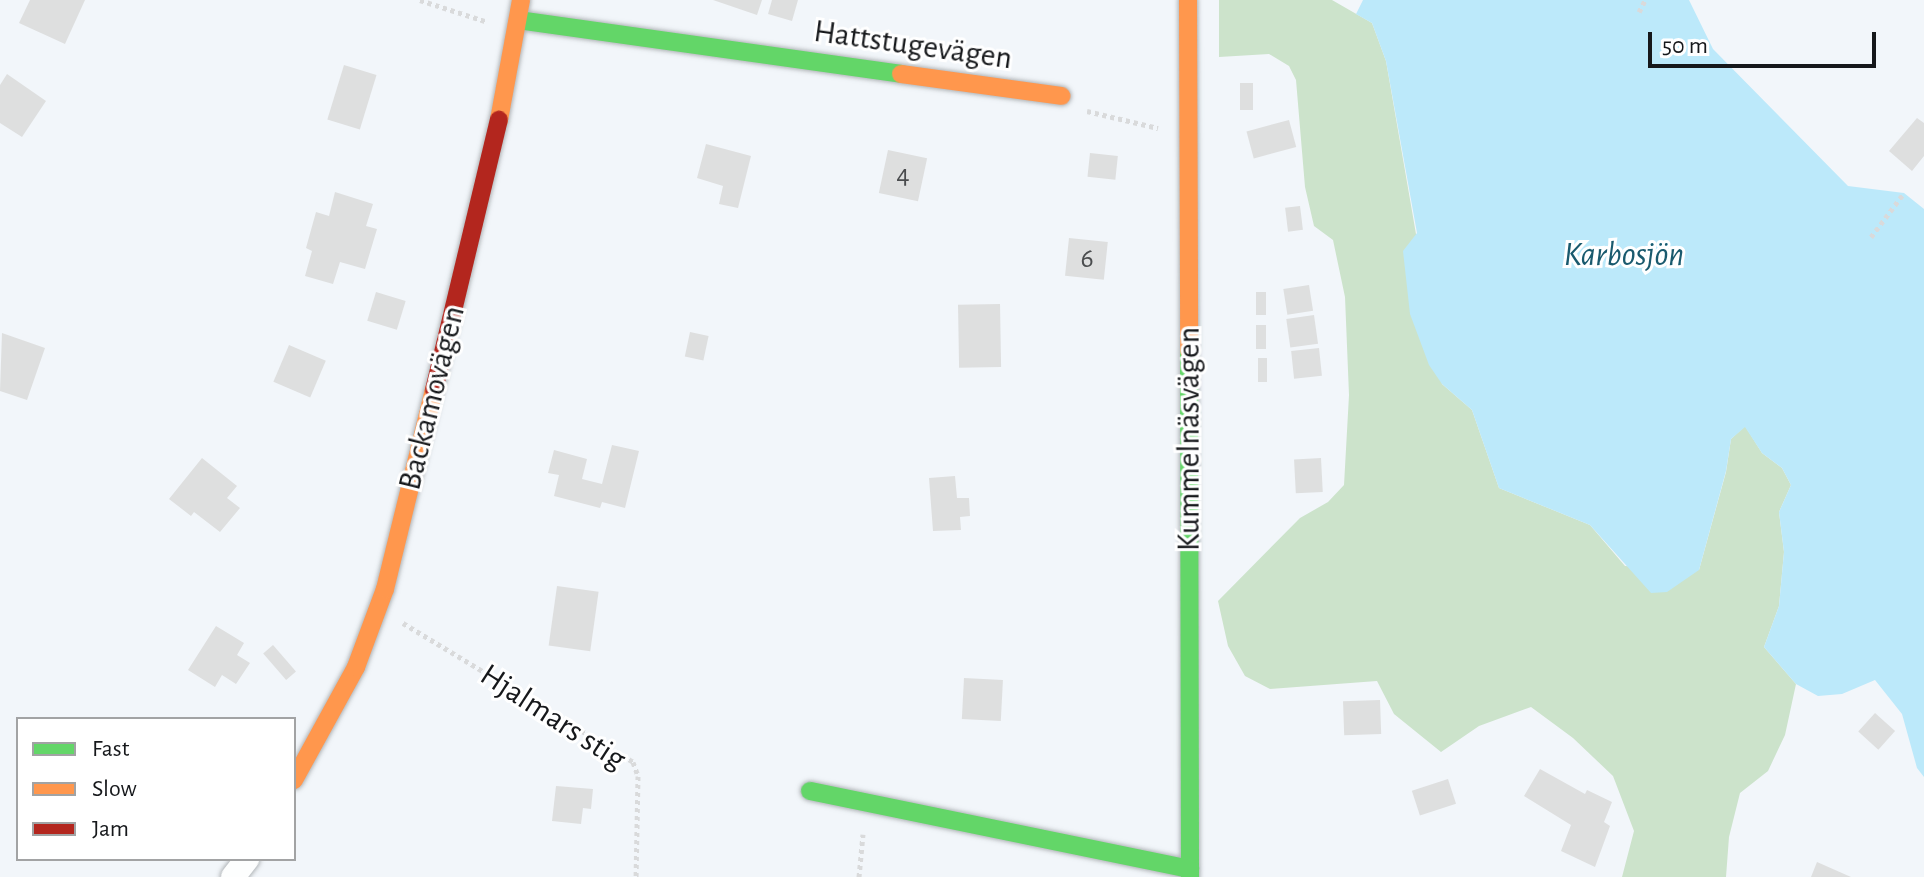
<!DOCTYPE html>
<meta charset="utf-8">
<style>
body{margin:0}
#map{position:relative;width:1924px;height:877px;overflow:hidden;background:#f2f6fa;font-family:"Alegreya Sans",sans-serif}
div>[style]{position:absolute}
.green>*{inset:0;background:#cce3cb}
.water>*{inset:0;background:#bce9fa}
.building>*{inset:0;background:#dedfdf;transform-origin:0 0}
.path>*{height:5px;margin-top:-2.5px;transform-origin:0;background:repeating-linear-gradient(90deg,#d9dadb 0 4px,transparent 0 8px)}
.roads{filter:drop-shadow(0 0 2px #b2b6b9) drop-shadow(0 0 2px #b2b6b9)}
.street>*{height:24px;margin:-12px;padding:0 12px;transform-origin:12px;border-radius:12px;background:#fdfefe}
.fast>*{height:18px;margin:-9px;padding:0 9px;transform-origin:9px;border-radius:9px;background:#63d668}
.slow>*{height:18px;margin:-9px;padding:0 9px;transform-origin:9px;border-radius:9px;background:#ff974d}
.jam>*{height:18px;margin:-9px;padding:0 9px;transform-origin:9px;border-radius:9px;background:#b3261e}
span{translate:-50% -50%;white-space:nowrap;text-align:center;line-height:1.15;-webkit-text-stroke:6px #fff;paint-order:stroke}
.number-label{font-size:28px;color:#4a4c4e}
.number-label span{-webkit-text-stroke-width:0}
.street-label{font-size:32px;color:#16181b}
.water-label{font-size:34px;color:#195a6e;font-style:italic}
.legend{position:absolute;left:16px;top:717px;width:280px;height:144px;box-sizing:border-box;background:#fff;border:2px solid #a2a3a4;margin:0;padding:10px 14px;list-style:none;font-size:24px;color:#16181b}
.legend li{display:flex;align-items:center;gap:16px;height:40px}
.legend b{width:40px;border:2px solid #a2a3a4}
.scale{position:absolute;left:1648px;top:32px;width:228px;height:36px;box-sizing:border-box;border:4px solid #16181b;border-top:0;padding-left:10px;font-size:24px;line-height:28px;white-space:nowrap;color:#16181b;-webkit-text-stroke:6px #fff;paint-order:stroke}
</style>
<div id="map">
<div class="green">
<div style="clip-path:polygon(1219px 0,1332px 0,1372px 23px,1386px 61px,1442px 384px,1472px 410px,1499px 488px,1590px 525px,1625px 566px,1699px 570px,1726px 472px,1731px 439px,1745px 426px,1762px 453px,1782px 468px,1791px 485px,1779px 512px,1784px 552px,1779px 606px,1764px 647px,1796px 684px,1785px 735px,1768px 771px,1740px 793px,1729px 837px,1726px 877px,1622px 877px,1634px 831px,1613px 776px,1573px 738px,1531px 707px,1479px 726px,1441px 752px,1394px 714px,1377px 681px,1270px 689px,1245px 676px,1228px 646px,1218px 601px,1300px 518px,1328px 502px,1344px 485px,1349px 395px,1345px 297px,1333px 240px,1314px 226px,1305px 187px,1296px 80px,1289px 66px,1269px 54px,1219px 57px)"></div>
</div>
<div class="water">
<div style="clip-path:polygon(1363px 0,1689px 0,1713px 49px,1848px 186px,1904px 193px,1924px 209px,1924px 777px,1917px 768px,1902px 714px,1875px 680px,1842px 694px,1818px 696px,1796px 684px,1764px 647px,1779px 606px,1784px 552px,1779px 512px,1791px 485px,1782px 468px,1762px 453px,1745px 427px,1731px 439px,1726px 471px,1699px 570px,1667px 592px,1651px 593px,1590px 525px,1499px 488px,1472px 410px,1442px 384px,1429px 365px,1410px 314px,1403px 251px,1417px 233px,1386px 61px,1372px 23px,1356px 14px)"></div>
</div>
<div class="building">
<div style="clip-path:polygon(30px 0,85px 0,65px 44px,19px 23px)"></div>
<div style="clip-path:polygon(713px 0,762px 0,757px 15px)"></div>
<div style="clip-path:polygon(772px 0,798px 0,792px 21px,768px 14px)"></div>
<div style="left:344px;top:65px;width:34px;height:57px;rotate:17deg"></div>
<div style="clip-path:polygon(7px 74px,46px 101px,22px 137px,0 123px,0 85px)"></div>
<div style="left:1240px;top:83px;width:13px;height:27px"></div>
<div style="clip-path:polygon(1917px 118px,1924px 123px,1924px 156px,1912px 171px,1889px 151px)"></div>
<div style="left:1289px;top:120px;width:28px;height:44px;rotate:75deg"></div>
<div style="clip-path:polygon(706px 144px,751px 156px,738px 208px,719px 204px,723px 186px,697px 178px)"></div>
<div style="left:888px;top:150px;width:40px;height:44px;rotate:12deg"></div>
<div style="left:1090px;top:153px;width:28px;height:24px;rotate:6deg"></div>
<div style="clip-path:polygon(335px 192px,373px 204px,366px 226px,377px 229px,365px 269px,340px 262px,333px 284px,305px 276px,312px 251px,306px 248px,316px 212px,329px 216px)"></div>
<div style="left:1300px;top:206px;width:24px;height:15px;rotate:83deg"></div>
<div style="left:1069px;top:238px;width:39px;height:38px;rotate:6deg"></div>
<div style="left:1309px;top:285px;width:26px;height:26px;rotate:81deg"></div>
<div style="left:376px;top:292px;width:31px;height:30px;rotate:17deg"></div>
<div style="left:1256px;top:292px;width:10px;height:23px"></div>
<div style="left:1000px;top:304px;width:63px;height:42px;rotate:89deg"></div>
<div style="left:1314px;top:315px;width:29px;height:28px;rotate:82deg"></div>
<div style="left:1256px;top:325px;width:10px;height:24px"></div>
<div style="left:690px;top:332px;width:19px;height:25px;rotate:12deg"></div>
<div style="clip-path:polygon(2px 333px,45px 348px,27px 400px,0 391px)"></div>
<div style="left:289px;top:345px;width:40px;height:40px;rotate:23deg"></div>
<div style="left:1319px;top:348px;width:28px;height:28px;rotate:84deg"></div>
<div style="left:1258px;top:358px;width:9px;height:24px"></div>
<div style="clip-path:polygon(612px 445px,639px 451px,625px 508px,602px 502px,600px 508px,554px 496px,559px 475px,548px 473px,554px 450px,587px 459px,582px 479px,602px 484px)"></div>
<div style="clip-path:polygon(202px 458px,237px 486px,227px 498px,240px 508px,220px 532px,194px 512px,191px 516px,169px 499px)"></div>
<div style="left:1321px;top:458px;width:34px;height:27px;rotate:87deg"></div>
<div style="clip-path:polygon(955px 476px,957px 498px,969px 498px,970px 516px,960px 517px,961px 530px,933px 531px,929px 478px)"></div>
<div style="left:557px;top:586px;width:42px;height:60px;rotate:8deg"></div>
<div style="clip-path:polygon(216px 626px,244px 643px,237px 655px,250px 663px,236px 684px,222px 675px,215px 687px,188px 670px)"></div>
<div style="left:273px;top:645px;width:35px;height:13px;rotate:49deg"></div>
<div style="left:964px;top:678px;width:39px;height:41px;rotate:3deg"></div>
<div style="left:1380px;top:700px;width:34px;height:37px;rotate:88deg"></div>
<div style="left:1875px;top:713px;width:27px;height:25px;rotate:42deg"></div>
<div style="clip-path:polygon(1540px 769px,1585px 794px,1587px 790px,1612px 802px,1604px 822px,1610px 826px,1595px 867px,1561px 851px,1571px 825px,1524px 796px)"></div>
<div style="left:1448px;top:779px;width:26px;height:38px;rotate:72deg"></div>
<div style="clip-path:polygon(556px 786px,593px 789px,591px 809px,583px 808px,581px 824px,552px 821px)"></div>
<div style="clip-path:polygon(1817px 862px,1851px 877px,1811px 877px)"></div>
</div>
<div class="path">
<div style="left:420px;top:0;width:71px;rotate:17.9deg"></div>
<div style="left:1639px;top:12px;width:13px;rotate:-63deg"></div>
<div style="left:1087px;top:111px;width:73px;rotate:13.5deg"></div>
<div style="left:1871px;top:237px;width:55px;rotate:-53.1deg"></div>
<div style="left:403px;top:623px;width:269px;rotate:31.1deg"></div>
<div style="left:633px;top:762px;width:15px;rotate:70deg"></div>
<div style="left:638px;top:776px;width:101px;rotate:91.1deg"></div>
<div style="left:859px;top:877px;width:43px;rotate:-84.7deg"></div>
</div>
<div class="roads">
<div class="street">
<div style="left:233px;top:877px;width:23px;rotate:-52deg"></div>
</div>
<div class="fast">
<div style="left:518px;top:20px;width:387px;rotate:8deg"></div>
<div style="left:1189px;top:351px;width:526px;rotate:89.89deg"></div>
<div style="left:810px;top:791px;width:388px;rotate:11.6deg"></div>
</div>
<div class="slow">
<div style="left:1188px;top:0;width:351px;rotate:89.8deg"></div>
<div style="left:901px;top:74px;width:162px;rotate:7.8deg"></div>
<div style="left:499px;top:120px;width:122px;rotate:-79.6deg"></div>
<div style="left:294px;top:780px;width:129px;rotate:-61.2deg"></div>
<div style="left:356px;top:667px;width:83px;rotate:-69.6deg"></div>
<div style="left:385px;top:589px;width:205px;rotate:-76.2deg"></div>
</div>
<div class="jam">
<div style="left:434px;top:390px;width:278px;rotate:-76.5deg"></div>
</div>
</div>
<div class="number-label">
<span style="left:903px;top:175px">4</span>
<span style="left:1087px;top:259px">6</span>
</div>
<div class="street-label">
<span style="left:913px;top:45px;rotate:8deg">Hattstugevägen</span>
<span style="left:432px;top:398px;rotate:-76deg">Backamovägen</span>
<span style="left:1189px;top:439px;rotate:-90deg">Kummelnäsvägen</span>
<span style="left:553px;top:717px;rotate:33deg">Hjalmars stig</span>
</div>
<div class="water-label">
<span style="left:1624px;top:256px">Karbosjön</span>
</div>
<ul class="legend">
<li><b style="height:10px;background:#63d668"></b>Fast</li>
<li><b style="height:10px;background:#ff974d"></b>Slow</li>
<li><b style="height:10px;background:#b3261e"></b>Jam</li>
</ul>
<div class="scale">50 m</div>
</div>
